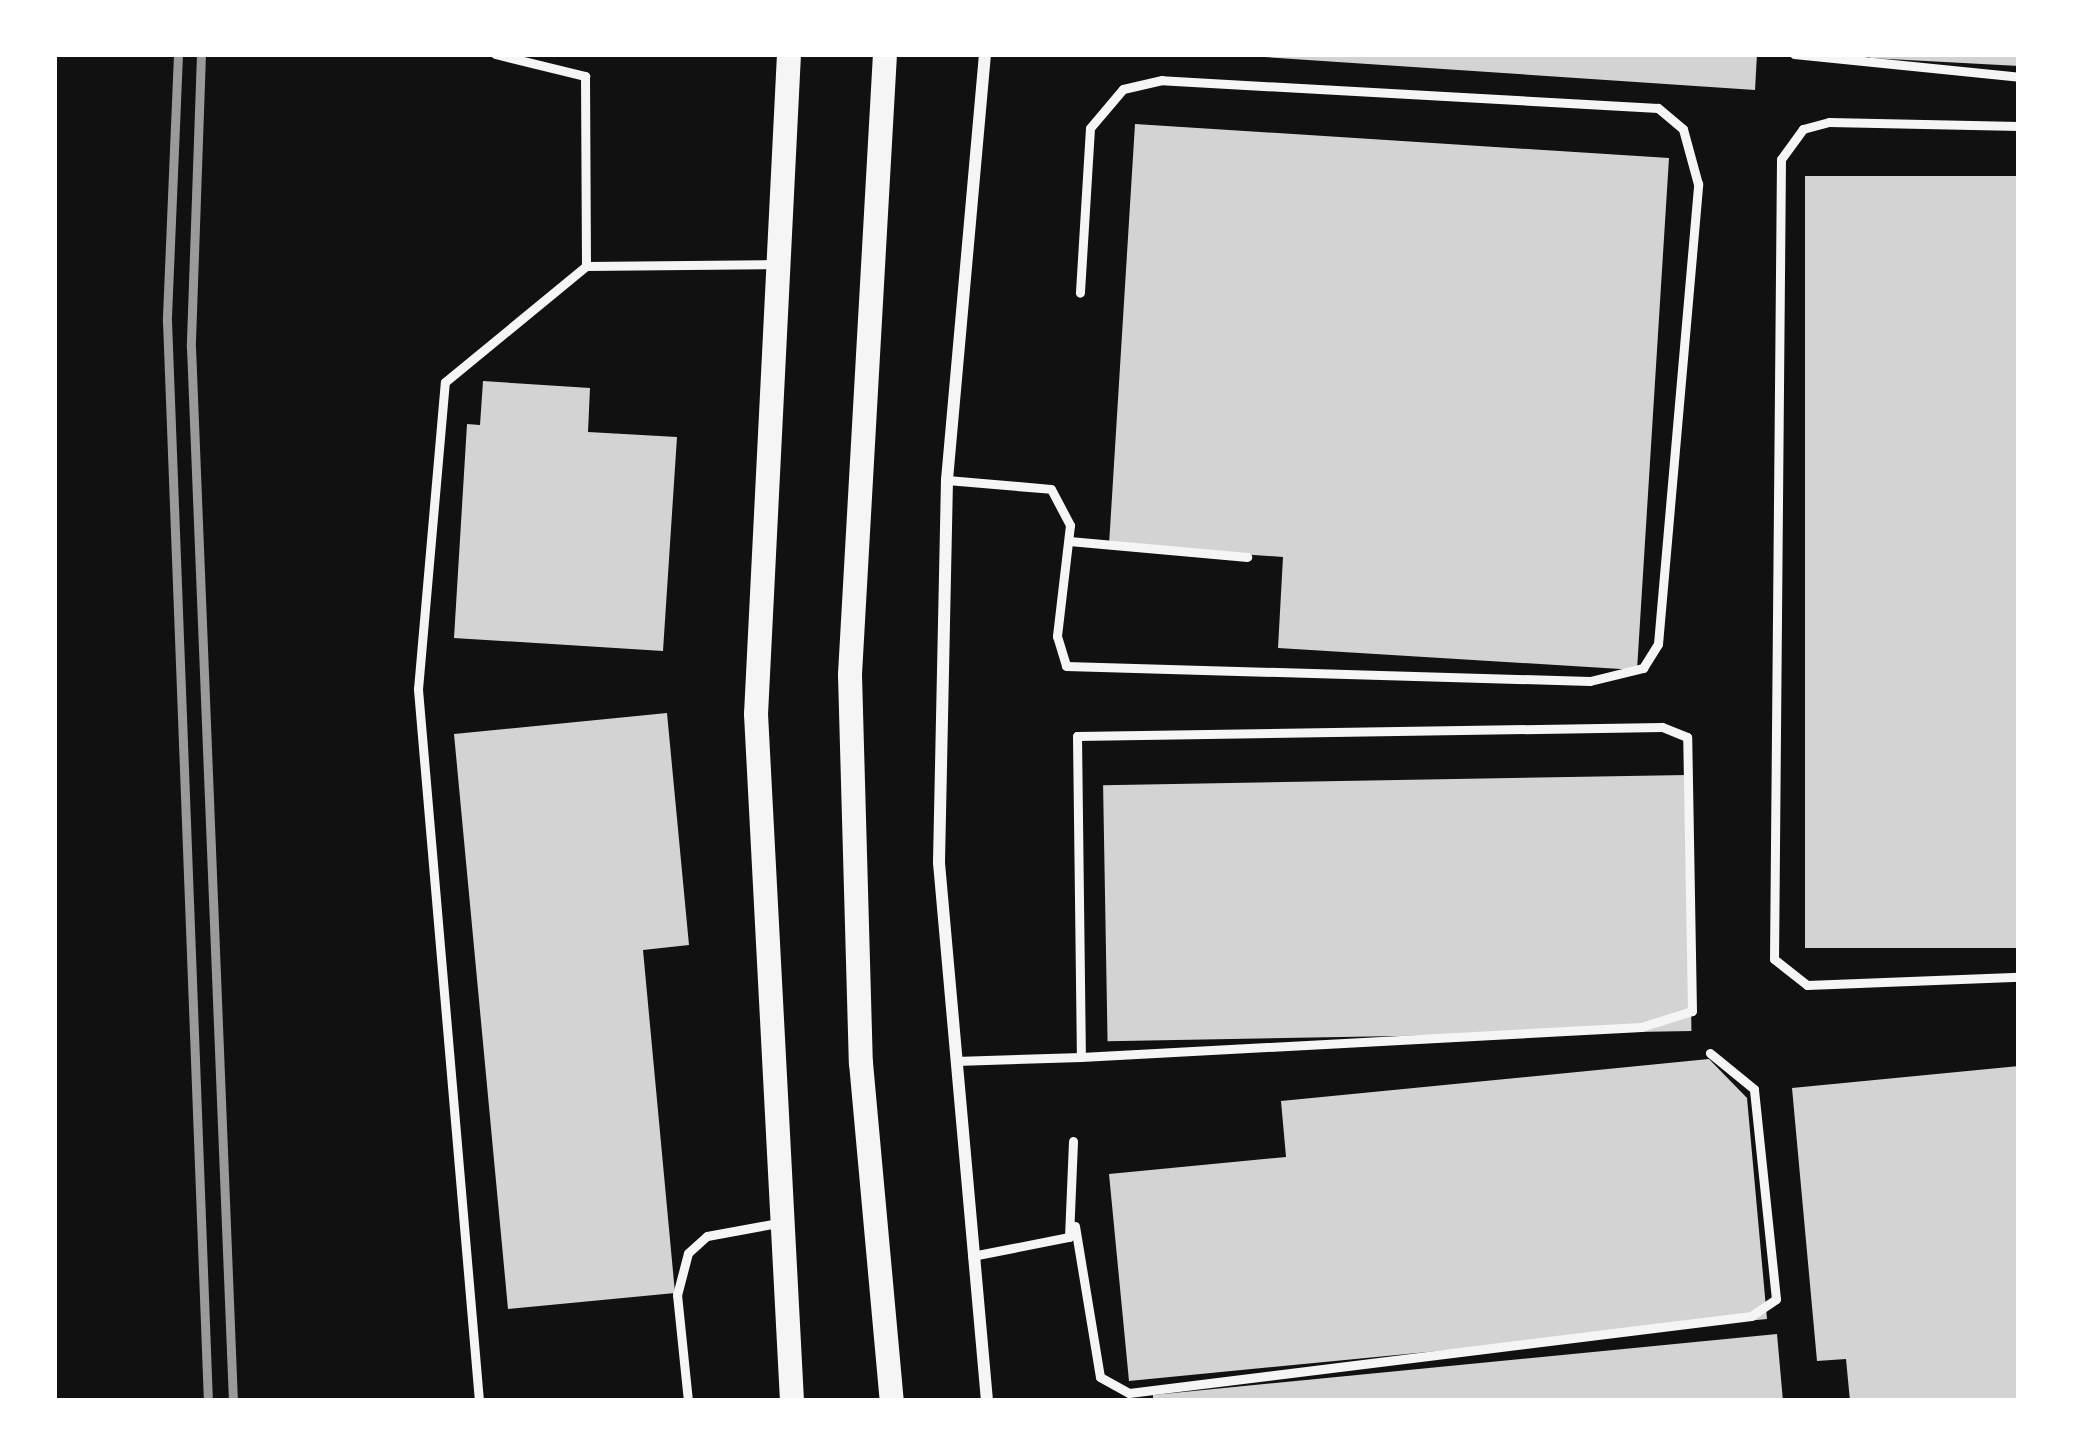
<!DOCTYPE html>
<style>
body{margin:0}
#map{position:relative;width:2073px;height:1455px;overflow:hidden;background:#111;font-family:"Exo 2",sans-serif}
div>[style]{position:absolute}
.building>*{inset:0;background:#d3d3d3;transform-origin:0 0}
.service>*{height:9px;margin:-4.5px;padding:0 4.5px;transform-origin:4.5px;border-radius:4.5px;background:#f5f5f5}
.minor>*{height:12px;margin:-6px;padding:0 6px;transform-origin:6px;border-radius:6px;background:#f5f5f5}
.secondary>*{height:24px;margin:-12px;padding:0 12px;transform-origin:12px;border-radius:12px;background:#f5f5f5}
.rail>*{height:9px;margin:-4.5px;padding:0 4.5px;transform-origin:4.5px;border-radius:4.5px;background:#9a9a9a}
span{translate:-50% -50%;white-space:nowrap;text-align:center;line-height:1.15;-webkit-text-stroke:9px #fff;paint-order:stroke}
.frame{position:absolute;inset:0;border:57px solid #fff;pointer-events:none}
</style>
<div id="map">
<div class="building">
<div style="clip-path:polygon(1219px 54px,1757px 54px,1755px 90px)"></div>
<div style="clip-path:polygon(1870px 54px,2019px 54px,2019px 66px,1870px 58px)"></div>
<div style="clip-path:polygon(1135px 124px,1669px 158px,1637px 670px,1278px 648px,1283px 557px,1109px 545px)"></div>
<div style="left:2019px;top:176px;width:772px;height:214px;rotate:90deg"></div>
<div style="clip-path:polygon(483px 381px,590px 388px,588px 432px,677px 437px,663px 651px,454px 638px,467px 424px,480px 425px)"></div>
<div style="clip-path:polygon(667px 713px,689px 945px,643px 950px,675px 1293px,508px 1309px,454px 734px)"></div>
<div style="left:1687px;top:775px;width:256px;height:584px;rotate:89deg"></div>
<div style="clip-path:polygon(1709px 1059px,1747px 1098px,1767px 1319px,1129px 1381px,1109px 1174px,1286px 1157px,1281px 1101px)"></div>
<div style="clip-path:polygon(2019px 1066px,2019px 1401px,1850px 1401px,1846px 1359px,1817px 1361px,1792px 1088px)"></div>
<div style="clip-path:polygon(1777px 1334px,1783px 1401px,1153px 1401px,1153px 1395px)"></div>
</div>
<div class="service">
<div style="left:495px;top:54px;width:93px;rotate:13.7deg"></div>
<div style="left:585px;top:76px;width:190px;rotate:89.7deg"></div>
<div style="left:1794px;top:54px;width:226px;rotate:5.8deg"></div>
<div style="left:2019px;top:126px;width:190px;rotate:-178.8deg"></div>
<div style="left:1829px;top:122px;width:27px;rotate:165deg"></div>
<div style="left:1803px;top:129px;width:37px;rotate:126deg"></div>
<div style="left:1781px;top:159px;width:800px;rotate:90.5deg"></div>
<div style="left:1774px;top:959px;width:42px;rotate:38.2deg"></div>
<div style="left:1807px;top:985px;width:212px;rotate:-2.2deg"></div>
<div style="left:947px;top:480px;width:104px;rotate:4.9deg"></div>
<div style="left:1051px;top:489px;width:41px;rotate:62.2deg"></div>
<div style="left:1070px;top:525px;width:112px;rotate:96.7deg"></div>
<div style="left:1057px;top:636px;width:31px;rotate:73deg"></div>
<div style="left:1066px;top:666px;width:524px;rotate:1.64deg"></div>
<div style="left:1590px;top:681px;width:55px;rotate:-13.8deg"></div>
<div style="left:1643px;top:668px;width:28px;rotate:-58deg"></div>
<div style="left:1658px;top:644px;width:462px;rotate:-85deg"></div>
<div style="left:1698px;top:184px;width:57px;rotate:-105.3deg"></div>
<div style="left:1683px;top:129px;width:33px;rotate:-140deg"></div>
<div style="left:1658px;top:108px;width:497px;rotate:-176.8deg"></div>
<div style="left:1162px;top:80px;width:40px;rotate:167deg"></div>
<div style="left:1123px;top:89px;width:51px;rotate:130.2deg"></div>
<div style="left:1090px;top:128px;width:165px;rotate:93.5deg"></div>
<div style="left:1069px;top:541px;width:179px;rotate:5.1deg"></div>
<div style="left:955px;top:1061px;width:126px;rotate:-1.8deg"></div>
<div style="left:1081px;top:1057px;width:561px;rotate:-3.07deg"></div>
<div style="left:1641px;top:1027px;width:53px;rotate:-17.4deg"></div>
<div style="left:1692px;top:1011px;width:274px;rotate:-91deg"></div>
<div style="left:1687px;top:737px;width:27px;rotate:-158deg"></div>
<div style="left:1662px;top:727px;width:585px;rotate:179.12deg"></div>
<div style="left:1077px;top:736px;width:321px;rotate:89.3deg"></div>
<div style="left:1075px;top:1226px;width:153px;rotate:80.6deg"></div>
<div style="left:1100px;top:1377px;width:33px;rotate:29deg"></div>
<div style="left:1129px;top:1393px;width:627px;rotate:-7.06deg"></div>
<div style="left:1751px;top:1316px;width:30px;rotate:-34deg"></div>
<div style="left:1776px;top:1299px;width:211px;rotate:-96deg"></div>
<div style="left:1754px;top:1089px;width:57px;rotate:-140.7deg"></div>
<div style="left:972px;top:1256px;width:99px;rotate:-11.1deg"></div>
<div style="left:1069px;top:1237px;width:96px;rotate:-87.6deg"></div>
<div style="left:479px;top:1401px;width:715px;rotate:-94.9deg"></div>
<div style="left:418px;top:689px;width:308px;rotate:-85deg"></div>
<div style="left:445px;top:382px;width:183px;rotate:-39.4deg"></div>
<div style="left:586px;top:266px;width:189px;rotate:-0.6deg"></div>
<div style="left:688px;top:1401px;width:107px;rotate:-95.9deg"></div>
<div style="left:677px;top:1295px;width:43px;rotate:-75.3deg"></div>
<div style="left:688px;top:1253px;width:25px;rotate:-42deg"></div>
<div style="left:707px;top:1236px;width:72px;rotate:-10.4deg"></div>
</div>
<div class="minor">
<div style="left:985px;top:54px;width:428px;rotate:95.1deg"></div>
<div style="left:947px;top:480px;width:383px;rotate:91.2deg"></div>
<div style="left:939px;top:863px;width:540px;rotate:84.9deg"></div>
</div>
<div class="secondary">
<div style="left:789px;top:54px;width:661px;rotate:92.86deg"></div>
<div style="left:756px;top:714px;width:688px;rotate:87deg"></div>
<div style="left:885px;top:54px;width:622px;rotate:93.23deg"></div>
<div style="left:850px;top:675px;width:388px;rotate:88.4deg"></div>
<div style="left:861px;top:1063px;width:339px;rotate:84.8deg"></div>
</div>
<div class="rail">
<div style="left:178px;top:54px;width:267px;rotate:92.4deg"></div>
<div style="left:167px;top:321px;width:1081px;rotate:87.83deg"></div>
<div style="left:201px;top:54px;width:293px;rotate:92deg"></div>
<div style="left:191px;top:347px;width:1055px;rotate:87.72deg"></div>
</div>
<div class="frame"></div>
</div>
